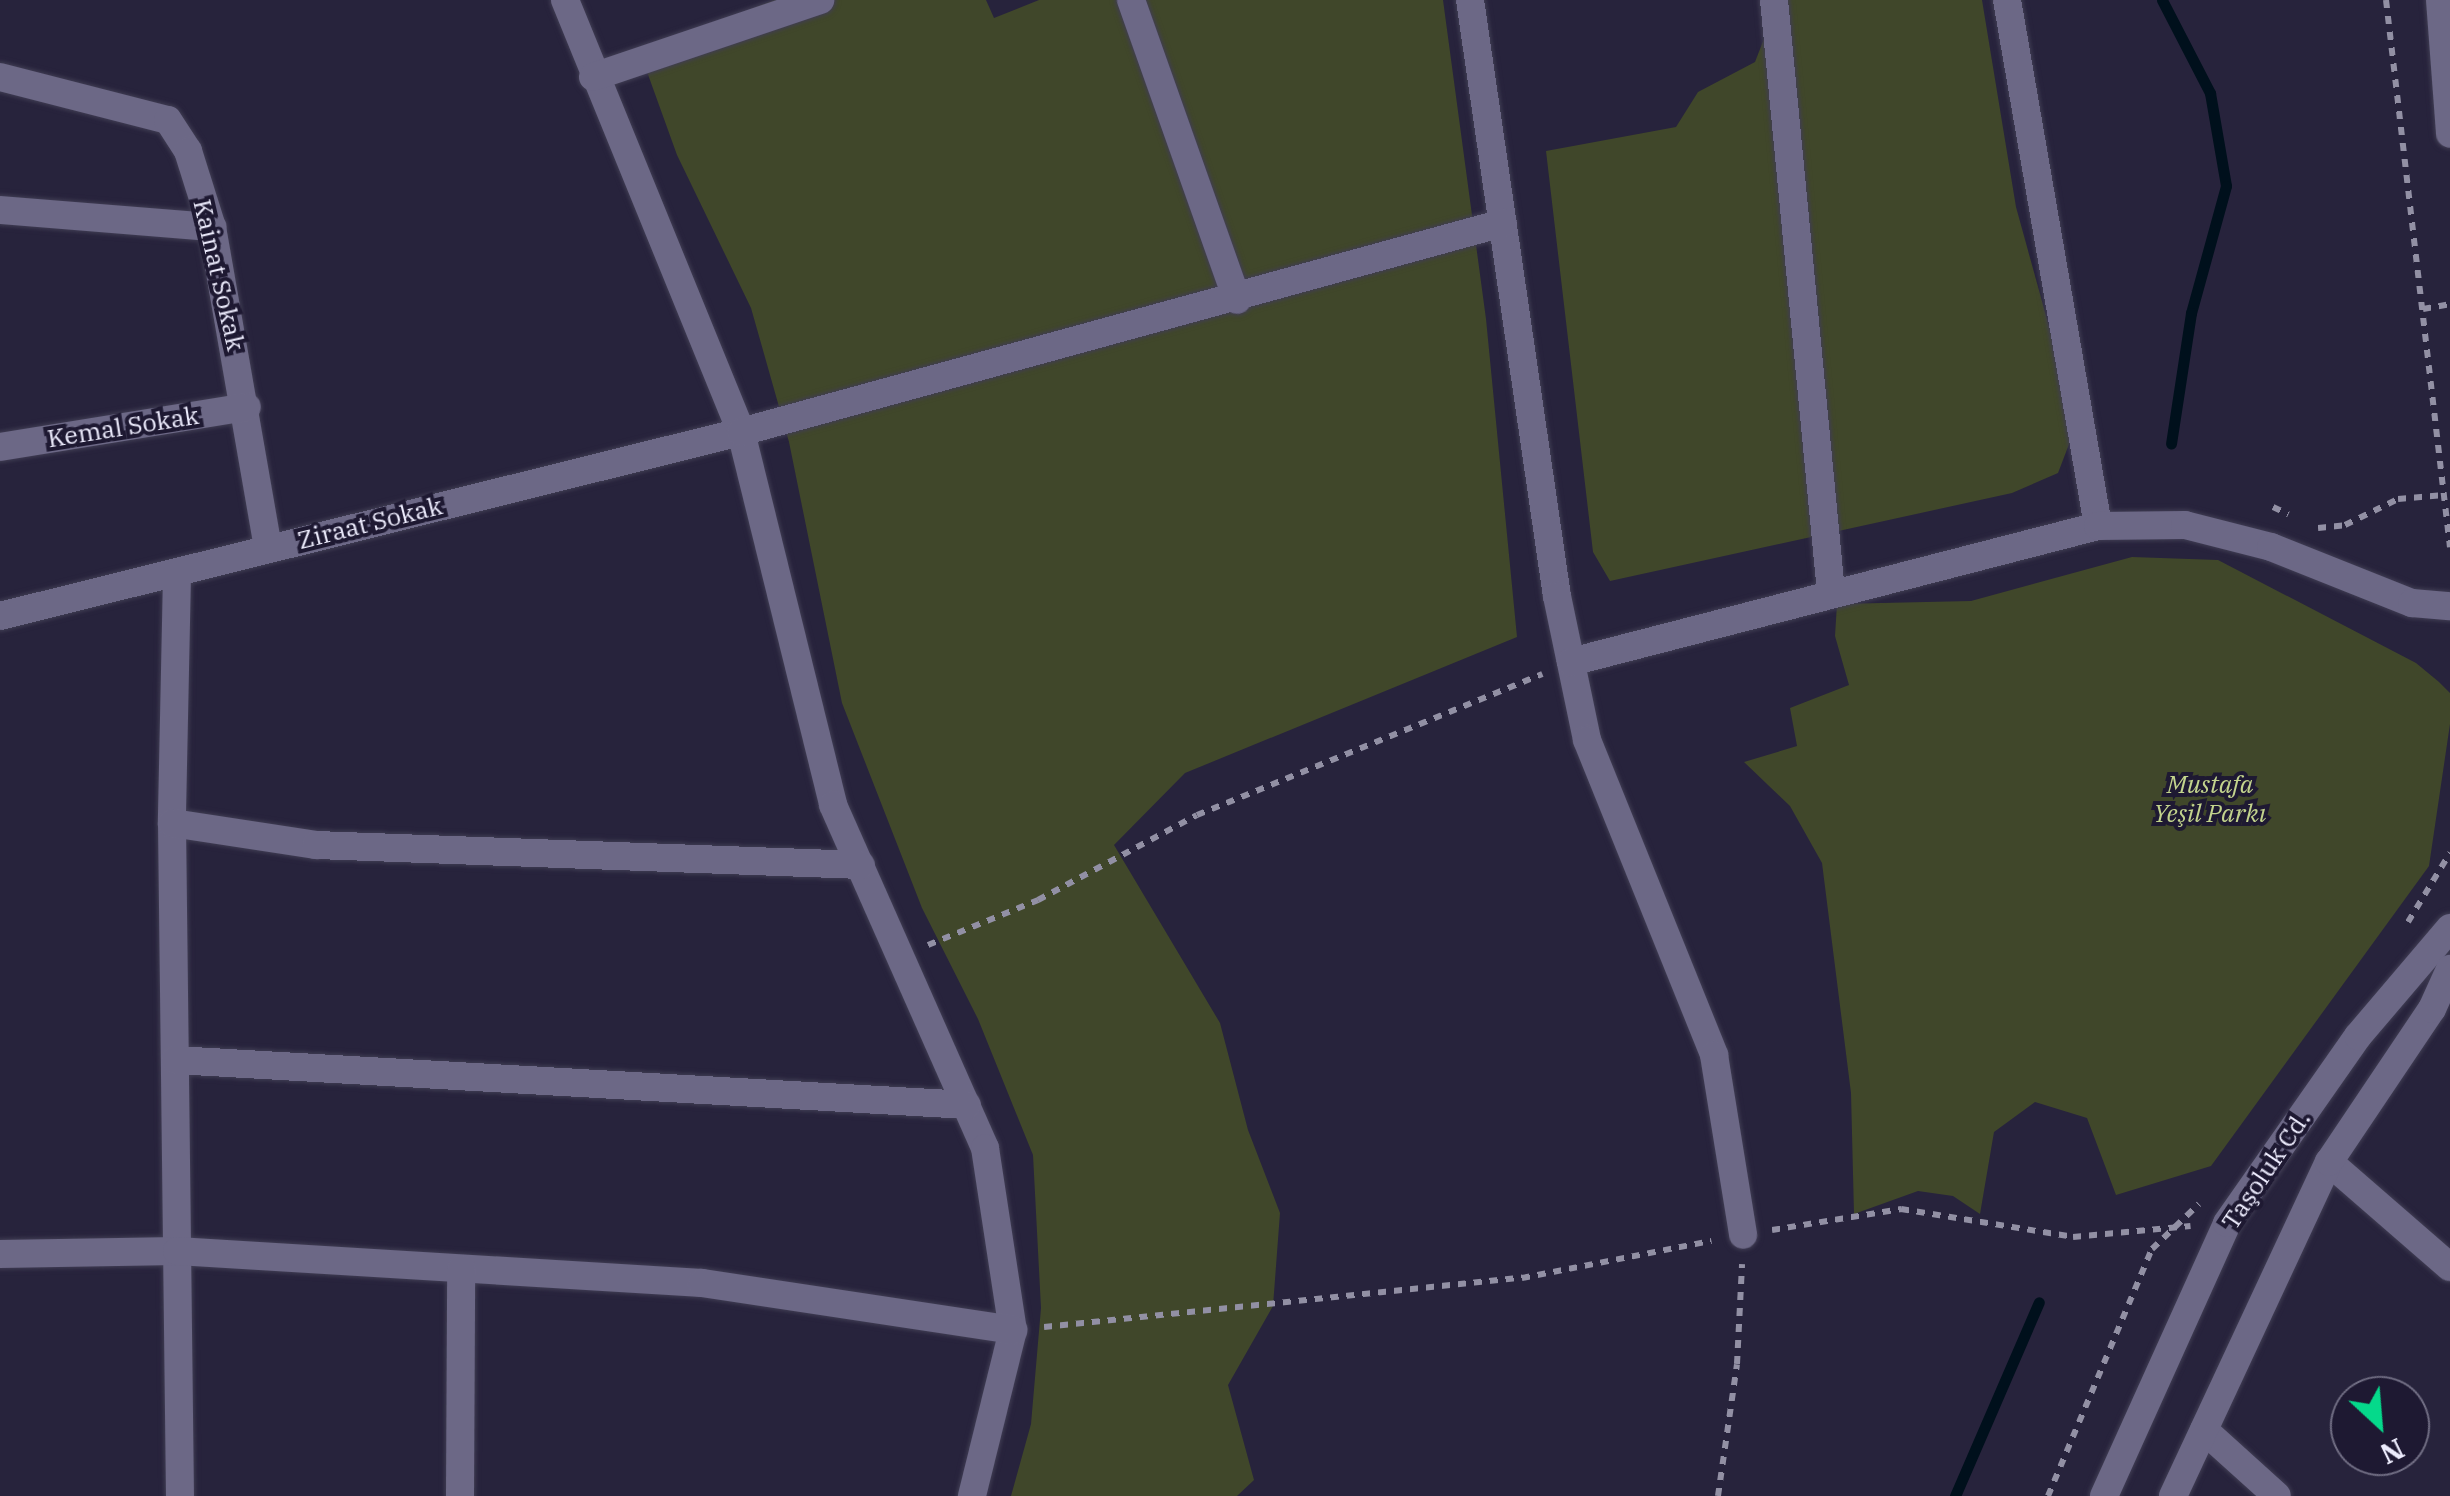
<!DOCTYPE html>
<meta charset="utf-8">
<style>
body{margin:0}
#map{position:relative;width:2450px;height:1496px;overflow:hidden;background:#27233c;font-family:"IBM Plex Serif",serif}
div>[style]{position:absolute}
.green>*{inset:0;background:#40472a}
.stream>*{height:11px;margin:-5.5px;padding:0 5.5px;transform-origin:5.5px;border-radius:5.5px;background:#00101c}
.path>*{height:6px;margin-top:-3px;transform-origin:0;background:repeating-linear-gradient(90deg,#9290a4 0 8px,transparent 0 16px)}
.roads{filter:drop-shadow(0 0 2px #403d53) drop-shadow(0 0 2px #403d53)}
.minor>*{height:28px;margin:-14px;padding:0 14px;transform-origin:14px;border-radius:14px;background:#6c6886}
.tertiary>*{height:28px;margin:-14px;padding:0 14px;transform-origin:14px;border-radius:14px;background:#6c6886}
span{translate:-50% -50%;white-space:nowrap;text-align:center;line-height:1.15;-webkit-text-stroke:8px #1e1932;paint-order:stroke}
.street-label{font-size:25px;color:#ecebfc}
.park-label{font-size:25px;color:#c3d48d;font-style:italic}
.north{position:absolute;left:2330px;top:1376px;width:100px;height:100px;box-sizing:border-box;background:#1e1932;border:2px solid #706d83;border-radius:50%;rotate:154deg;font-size:28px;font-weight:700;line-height:40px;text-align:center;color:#ecebfc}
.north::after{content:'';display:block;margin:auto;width:35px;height:45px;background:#05d98b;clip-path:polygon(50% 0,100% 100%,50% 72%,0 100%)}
</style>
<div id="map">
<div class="green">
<div style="clip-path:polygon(774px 0,986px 0,994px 18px,1039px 0,1443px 0,1486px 319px,1517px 637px,1185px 773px,1114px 845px,1220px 1023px,1248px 1130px,1280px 1213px,1273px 1306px,1228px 1385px,1254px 1480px,1237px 1496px,1011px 1496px,1031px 1424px,1041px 1308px,1033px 1155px,978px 1019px,922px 908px,842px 703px,789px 442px,751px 308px,677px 155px,646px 69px,717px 22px)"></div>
<div style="clip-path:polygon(1779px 0,1982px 0,2016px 207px,2061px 370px,2071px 439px,2058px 473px,2012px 493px,1610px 581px,1593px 552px,1546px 151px,1676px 127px,1698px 92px,1755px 62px)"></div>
<div style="clip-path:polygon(2132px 557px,2218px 560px,2416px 663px,2439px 682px,2450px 693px,2450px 724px,2429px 866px,2211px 1166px,2116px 1195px,2087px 1118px,2035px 1102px,1994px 1132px,1980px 1214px,1953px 1196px,1918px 1191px,1854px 1214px,1851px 1093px,1822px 863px,1790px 806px,1744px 762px,1797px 746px,1790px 708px,1849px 685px,1835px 636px,1837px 604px,1971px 601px)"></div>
</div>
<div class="stream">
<div style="left:2162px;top:0;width:105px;rotate:62.7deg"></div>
<div style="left:2210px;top:93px;width:94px;rotate:80.2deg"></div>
<div style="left:2226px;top:186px;width:132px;rotate:105.4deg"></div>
<div style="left:2191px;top:313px;width:132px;rotate:98.7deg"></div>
<div style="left:1955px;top:1496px;width:211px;rotate:-66.6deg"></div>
</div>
<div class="path">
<div style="left:2386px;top:0;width:551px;rotate:83.33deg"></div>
<div style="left:2423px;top:309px;width:27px;rotate:-10deg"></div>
<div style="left:2273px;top:507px;width:17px;rotate:25deg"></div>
<div style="left:2318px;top:528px;width:27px;rotate:-6deg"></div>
<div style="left:2345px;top:525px;width:59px;rotate:-26.1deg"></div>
<div style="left:2398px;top:499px;width:46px;rotate:-5deg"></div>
<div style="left:2408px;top:922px;width:81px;rotate:-58.7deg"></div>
<div style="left:928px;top:945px;width:119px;rotate:-22.2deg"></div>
<div style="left:1038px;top:900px;width:180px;rotate:-28.1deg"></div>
<div style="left:1197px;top:815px;width:373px;rotate:-22.2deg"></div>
<div style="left:1772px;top:1230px;width:131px;rotate:-9.2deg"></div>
<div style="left:1901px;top:1209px;width:174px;rotate:9.2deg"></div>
<div style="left:2073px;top:1237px;width:118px;rotate:-5.4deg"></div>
<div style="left:1044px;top:1327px;width:481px;rotate:-5.9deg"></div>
<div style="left:1522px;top:1278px;width:193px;rotate:-11.1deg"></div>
<div style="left:1718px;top:1496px;width:133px;rotate:-81.8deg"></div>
<div style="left:1737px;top:1364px;width:100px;rotate:-87.1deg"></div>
<div style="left:2048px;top:1496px;width:268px;rotate:-67.2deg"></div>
<div style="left:2152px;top:1249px;width:65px;rotate:-43.8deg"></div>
</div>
<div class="roads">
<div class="minor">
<div style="left:565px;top:0;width:466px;rotate:67.8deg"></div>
<div style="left:741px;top:432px;width:384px;rotate:76.1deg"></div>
<div style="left:833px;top:805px;width:375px;rotate:66.1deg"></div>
<div style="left:985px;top:1148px;width:184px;rotate:81.3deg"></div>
<div style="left:1013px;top:1330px;width:171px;rotate:103.9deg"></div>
<div style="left:1131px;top:0;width:318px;rotate:70.5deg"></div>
<div style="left:1470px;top:0;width:602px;rotate:81.7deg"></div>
<div style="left:1557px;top:596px;width:147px;rotate:78.2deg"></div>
<div style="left:1587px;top:740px;width:340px;rotate:68deg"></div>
<div style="left:1714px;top:1055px;width:182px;rotate:80.8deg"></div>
<div style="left:1774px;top:0;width:595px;rotate:84.5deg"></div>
<div style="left:2007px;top:0;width:534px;rotate:80.18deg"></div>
<div style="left:0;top:77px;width:173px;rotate:14.4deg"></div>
<div style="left:168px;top:120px;width:37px;rotate:57deg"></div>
<div style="left:188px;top:151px;width:80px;rotate:72.5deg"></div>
<div style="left:212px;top:227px;width:326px;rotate:80.1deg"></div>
<div style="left:593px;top:77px;width:240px;rotate:-18.7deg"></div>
<div style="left:0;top:210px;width:213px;rotate:4.6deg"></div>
<div style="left:0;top:447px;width:250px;rotate:-9.2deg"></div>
<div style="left:177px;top:575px;width:248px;rotate:91.2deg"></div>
<div style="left:172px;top:823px;width:673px;rotate:89.32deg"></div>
<div style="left:0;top:616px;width:764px;rotate:-13.95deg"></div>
<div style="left:741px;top:432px;width:790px;rotate:-15.34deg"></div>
<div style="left:1571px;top:662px;width:544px;rotate:-14.47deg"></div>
<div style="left:2098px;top:526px;width:87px;rotate:-0.7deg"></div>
<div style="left:2185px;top:525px;width:89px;rotate:14.3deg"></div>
<div style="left:2271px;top:547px;width:152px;rotate:21.7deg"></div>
<div style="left:2412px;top:603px;width:38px;rotate:5deg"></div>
<div style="left:172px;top:823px;width:146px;rotate:8.7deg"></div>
<div style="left:316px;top:845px;width:545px;rotate:2.1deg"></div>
<div style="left:175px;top:1060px;width:793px;rotate:3.25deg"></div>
<div style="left:2329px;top:1162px;width:160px;rotate:41deg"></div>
<div style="left:0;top:1254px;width:177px;rotate:-1deg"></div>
<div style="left:177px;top:1251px;width:526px;rotate:3.49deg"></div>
<div style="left:702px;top:1283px;width:315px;rotate:8.6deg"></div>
<div style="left:2204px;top:1430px;width:98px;rotate:42.1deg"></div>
<div style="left:460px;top:1496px;width:227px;rotate:-89.7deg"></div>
</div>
<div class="tertiary">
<div style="left:2440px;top:0;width:134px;rotate:85.7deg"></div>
<div style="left:2104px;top:1496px;width:299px;rotate:-65.7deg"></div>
<div style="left:2227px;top:1223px;width:228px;rotate:-55deg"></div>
<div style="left:2358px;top:1036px;width:142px;rotate:-49.6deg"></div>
<div style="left:2173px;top:1496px;width:369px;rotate:-65deg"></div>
<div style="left:2329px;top:1162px;width:184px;rotate:-56.1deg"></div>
<div style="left:2432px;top:1009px;width:44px;rotate:-65.8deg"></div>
</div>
</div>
<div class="street-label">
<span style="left:219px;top:275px;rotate:77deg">Kainat Sokak</span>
<span style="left:123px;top:427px;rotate:-9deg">Kemal Sokak</span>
<span style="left:370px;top:523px;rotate:-14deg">Ziraat Sokak</span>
<span style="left:2266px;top:1170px;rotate:-56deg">Taşoluk Cd.</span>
</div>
<div class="park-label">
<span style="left:2210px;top:799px">Mustafa<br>Yeşil Parkı</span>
</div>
<div class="north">N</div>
</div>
